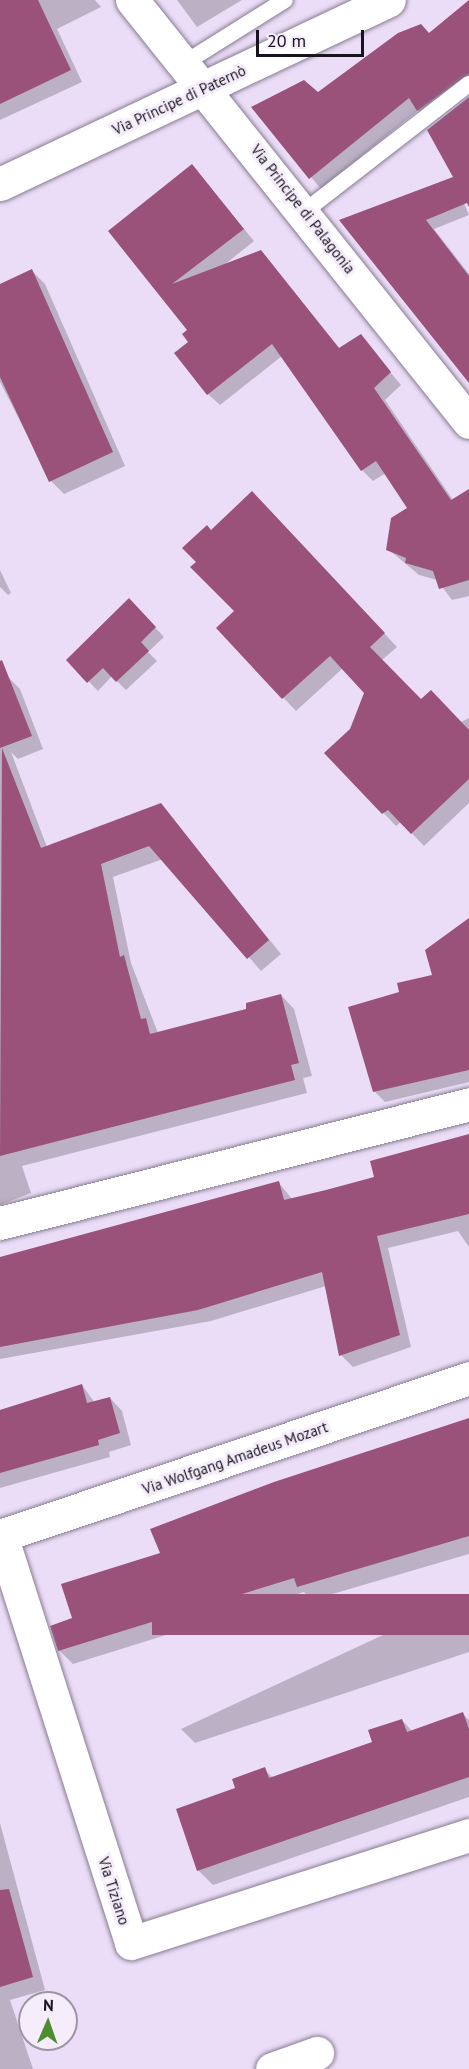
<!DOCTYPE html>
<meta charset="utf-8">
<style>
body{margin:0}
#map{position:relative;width:469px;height:2069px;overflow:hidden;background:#ebddf7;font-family:"PT Sans",sans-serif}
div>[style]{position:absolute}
.shadow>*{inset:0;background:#0003}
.building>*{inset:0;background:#9a527b;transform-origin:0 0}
.roads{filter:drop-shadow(0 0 2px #877b92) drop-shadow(0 0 2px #877b92)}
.service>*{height:16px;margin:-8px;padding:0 8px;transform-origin:8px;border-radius:8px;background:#fff}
.minor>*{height:33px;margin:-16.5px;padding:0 16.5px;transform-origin:16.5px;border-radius:16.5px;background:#fff}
span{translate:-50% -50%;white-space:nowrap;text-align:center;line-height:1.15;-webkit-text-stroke:6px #f5edfc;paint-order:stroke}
.street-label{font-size:15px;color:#18131c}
.north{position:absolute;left:18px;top:1991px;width:60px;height:60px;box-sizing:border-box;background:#f5edfc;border:2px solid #9d96a2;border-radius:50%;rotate:2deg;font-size:16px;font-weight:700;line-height:24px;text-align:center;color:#18131c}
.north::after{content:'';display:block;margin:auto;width:21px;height:27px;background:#4b8d2f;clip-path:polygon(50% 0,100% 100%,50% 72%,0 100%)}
.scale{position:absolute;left:256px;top:30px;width:108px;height:27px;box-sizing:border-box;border:3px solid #18131c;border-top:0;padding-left:8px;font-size:18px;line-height:21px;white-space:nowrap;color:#18131c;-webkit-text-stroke:4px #f5edfc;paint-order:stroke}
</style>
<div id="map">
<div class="shadow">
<div style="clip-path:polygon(0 0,95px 0,101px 7px,57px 29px,82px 82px,0 120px)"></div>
<div style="clip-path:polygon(177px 0,242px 0,197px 27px)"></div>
<div style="clip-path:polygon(469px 4px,469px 89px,428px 121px,418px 110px,321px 189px,253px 107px,317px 94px,430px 34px)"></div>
<div style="clip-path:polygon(192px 166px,254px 241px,223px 266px,260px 252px,340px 349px,360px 336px,401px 385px,385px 400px,453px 500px,469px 499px,469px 596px,452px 600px,437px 580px,419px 575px,388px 549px,409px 509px,386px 473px,373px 481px,362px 470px,282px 356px,220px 405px,208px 394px,189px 330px,110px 231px)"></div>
<div style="clip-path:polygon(458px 189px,469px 215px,434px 229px,469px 274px,469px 380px,341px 221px)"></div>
<div style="clip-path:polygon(31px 270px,45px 284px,125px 466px,64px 494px,51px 481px,0 382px,0 285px)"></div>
<div style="clip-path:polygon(265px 506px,397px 647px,382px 660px,421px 701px,461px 722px,469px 718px,469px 803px,424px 846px,401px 822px,396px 826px,326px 753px,352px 729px,365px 692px,343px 668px,296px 711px,218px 628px,236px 611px,198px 562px,211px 532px)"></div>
<div style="clip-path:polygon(0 570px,11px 593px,8px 595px,0 587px)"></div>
<div style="clip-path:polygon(138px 609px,164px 637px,148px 652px,157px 661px,126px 690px,112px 676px,98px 691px,68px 660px)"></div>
<div style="clip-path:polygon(7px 676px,20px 689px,43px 749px,18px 759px,11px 752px,47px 847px,160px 805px,281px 954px,261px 971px,163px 859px,113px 877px,131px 963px,158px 1033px,248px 1010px,281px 995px,294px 1009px,312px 1076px,303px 1078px,307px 1093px,22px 1166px,31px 1193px,0 1205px,0 678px)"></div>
<div style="clip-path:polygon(469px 920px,469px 1082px,385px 1102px,374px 1091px)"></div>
<div style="clip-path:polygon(469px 1136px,469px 1247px,458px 1231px,388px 1248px,411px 1347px,353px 1367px,341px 1355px,326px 1286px,211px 1321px,0 1359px,0 1287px,279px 1183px,292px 1199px,376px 1178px)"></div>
<div style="clip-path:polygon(82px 1385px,95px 1403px,110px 1398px,122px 1411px,131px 1445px,109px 1452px,110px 1457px,0 1488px,0 1410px)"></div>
<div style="clip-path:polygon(469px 1420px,469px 1554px,312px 1600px,304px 1592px,73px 1664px,59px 1650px,74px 1619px,162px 1554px)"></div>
<div style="clip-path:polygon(469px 1595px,469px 1652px,195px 1743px,181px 1729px)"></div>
<div style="clip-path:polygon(463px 1714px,469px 1720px,469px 1797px,213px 1885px,199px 1871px,178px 1810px,237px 1789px,264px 1769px,273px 1778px,374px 1743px,402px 1720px,412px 1731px)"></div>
<div style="clip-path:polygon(0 1823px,45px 1990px,10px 2000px,33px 2069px,0 2069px)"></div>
</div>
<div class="building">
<div style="clip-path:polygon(0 0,38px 0,71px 70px,0 104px)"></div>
<div style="clip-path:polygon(469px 0,469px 74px,417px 111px,409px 98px,309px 179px,251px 107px,304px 80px,318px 92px,398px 33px,421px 24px,429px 33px)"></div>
<div style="clip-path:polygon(469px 97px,469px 207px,467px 203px,426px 220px,469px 276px,469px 383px,339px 220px,453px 177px,427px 130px)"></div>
<div style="clip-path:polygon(192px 164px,244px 229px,172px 284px,261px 250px,339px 348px,361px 334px,391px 372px,374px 388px,451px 500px,469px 489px,469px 580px,439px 589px,433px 571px,405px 563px,406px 558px,386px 550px,391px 518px,407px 508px,376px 461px,361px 471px,272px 344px,207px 395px,174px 353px,188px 342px,182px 334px,187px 330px,108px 231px)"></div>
<div style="clip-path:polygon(32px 269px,113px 452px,49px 482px,0 377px,0 284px)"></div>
<div style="clip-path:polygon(252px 491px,385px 633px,370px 647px,421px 699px,431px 690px,469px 730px,469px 779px,411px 834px,388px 810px,382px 814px,324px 753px,350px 729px,364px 693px,330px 656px,282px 699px,216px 628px,234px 611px,190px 567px,196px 562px,182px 548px,207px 525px,211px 530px)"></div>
<div style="clip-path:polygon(129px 598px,156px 627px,141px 642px,149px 651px,116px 682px,103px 668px,87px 683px,66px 660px)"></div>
<div style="clip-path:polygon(2px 660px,32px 736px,0 748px,0 661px)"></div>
<div style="clip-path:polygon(2px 748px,41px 848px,161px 803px,269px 940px,247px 959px,149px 846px,101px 864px,120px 957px,124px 955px,141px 1019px,146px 1018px,150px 1034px,246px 1009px,246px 1003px,281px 994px,299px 1063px,291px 1065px,295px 1080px,0 1156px)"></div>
<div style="clip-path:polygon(469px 918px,469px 1070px,373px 1092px,348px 1007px,399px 992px,397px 983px,432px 975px,425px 950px)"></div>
<div style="clip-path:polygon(469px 1134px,469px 1214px,377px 1236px,400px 1335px,339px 1356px,322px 1272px,198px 1310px,0 1347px,0 1257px,279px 1181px,284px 1200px,326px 1190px,374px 1177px,370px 1161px)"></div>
<div style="clip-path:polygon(82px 1384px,87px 1403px,110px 1397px,120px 1433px,98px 1440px,99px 1445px,0 1473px,0 1410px)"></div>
<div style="clip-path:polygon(469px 1418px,469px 1536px,297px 1587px,294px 1578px,58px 1651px,50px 1626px,72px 1618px,61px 1584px,160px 1553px,150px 1529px,274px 1482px)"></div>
<div style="left:469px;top:1594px;width:41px;height:317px;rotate:90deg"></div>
<div style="clip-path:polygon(463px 1712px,469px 1729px,469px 1777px,197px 1871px,176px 1809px,235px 1788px,232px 1779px,265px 1767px,269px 1778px,372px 1742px,368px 1730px,402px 1719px,407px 1732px)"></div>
<div style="clip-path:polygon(9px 1889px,33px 1977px,0 1987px,0 1890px)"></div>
</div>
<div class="roads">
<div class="service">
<div style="left:183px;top:64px;width:120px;rotate:-32.1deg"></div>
<div style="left:305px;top:211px;width:207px;rotate:-37.8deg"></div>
</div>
<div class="minor">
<div style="left:132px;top:0;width:540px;rotate:51.39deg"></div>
<div style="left:0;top:184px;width:430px;rotate:-25.3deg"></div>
<div style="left:0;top:1223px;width:484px;rotate:-14.2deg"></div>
<div style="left:1px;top:1535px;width:428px;rotate:72.3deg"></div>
<div style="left:131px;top:1943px;width:355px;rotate:-17.7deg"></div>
<div style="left:0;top:1536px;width:495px;rotate:-18.6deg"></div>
<div style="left:272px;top:2069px;width:48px;rotate:-19.6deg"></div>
</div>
</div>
<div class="street-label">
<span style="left:179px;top:100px;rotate:-25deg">Via Principe di Paternò</span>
<span style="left:303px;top:209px;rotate:52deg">Via Principe di Palagonia</span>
<span style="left:235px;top:1458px;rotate:-19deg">Via Wolfgang Amadeus Mozart</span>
<span style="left:114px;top:1891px;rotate:72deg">Via Tiziano</span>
</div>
<div class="north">N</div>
<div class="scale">20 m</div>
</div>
